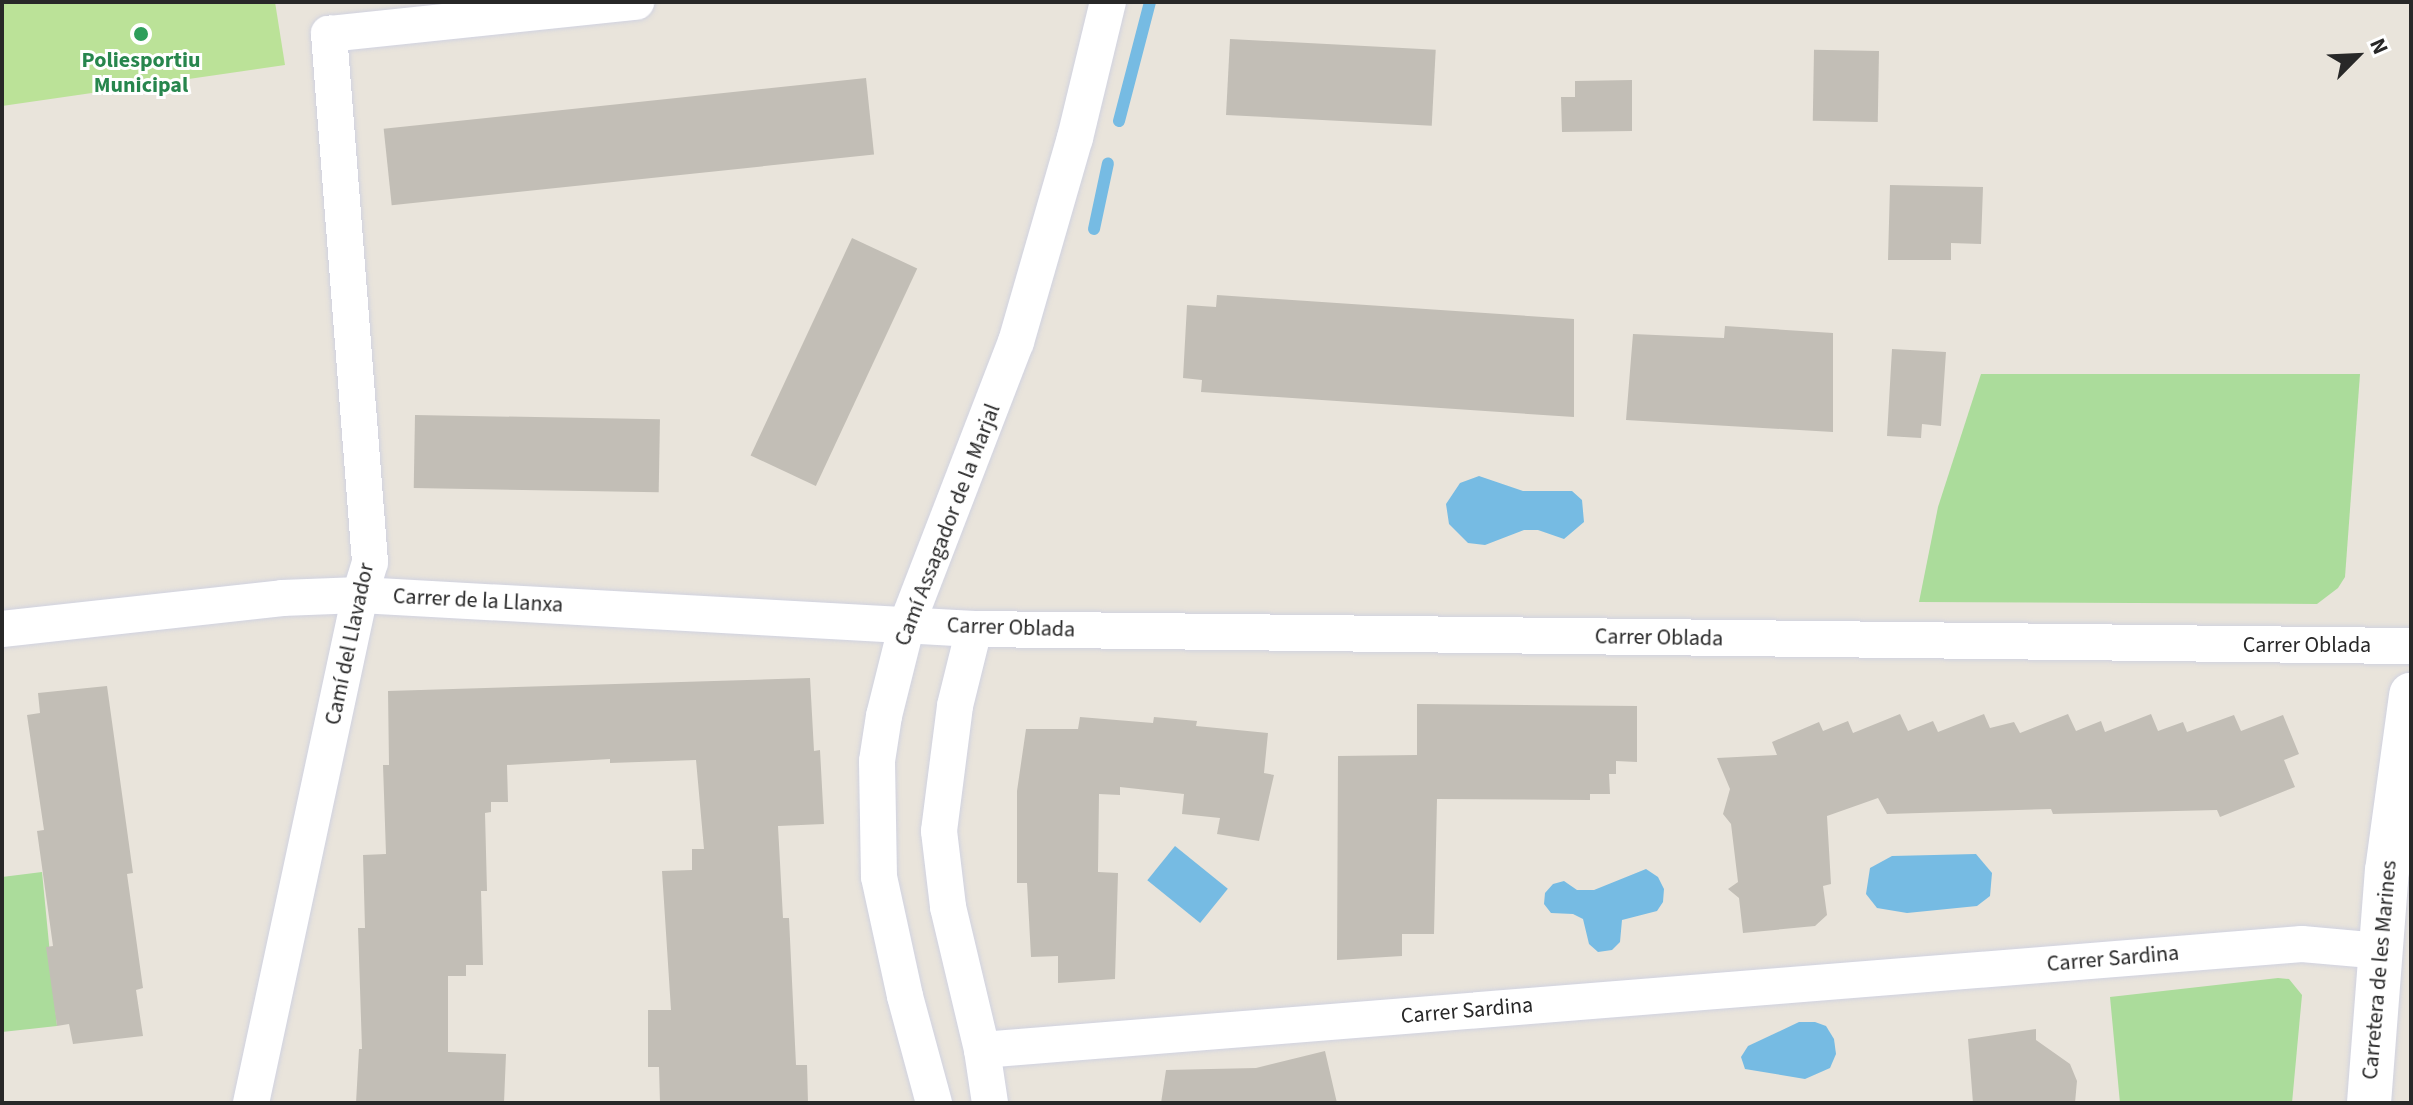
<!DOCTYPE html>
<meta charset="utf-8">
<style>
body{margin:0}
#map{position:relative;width:2413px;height:1105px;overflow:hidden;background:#e9e4db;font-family:"Source Sans 3",sans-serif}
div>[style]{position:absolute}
.green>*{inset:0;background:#abdc9b}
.pitch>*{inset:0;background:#bbe298}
.water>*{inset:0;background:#76bbe3;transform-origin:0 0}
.stream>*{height:12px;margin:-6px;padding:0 6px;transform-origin:6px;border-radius:6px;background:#76bbe3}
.building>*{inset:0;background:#c2beb6;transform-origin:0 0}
.roads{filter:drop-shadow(0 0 2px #d0d2e0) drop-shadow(0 0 2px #d0d2e0)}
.minor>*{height:36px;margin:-18px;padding:0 18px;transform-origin:18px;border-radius:18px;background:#fff}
.secondary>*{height:44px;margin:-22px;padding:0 22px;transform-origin:22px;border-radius:22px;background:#fff}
.dots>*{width:22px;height:22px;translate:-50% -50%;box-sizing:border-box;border:4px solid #fff;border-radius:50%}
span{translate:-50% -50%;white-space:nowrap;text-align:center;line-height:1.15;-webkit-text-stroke:6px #fff;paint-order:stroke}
.leisure-label{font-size:22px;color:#27864d;font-weight:700}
.street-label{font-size:22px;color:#282828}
.frame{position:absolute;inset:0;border:4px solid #282828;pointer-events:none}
.north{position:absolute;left:2317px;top:16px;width:80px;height:80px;-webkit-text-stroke:6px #fff;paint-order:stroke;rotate:66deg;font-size:22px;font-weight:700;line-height:32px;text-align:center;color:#282828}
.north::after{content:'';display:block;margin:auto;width:28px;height:36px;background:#282828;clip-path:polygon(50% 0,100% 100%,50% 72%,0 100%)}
</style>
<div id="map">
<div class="green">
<div style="clip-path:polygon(1981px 374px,2360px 374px,2345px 577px,2338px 588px,2317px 604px,1919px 602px,1938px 507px)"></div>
<div style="clip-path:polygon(42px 872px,57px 1026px,2px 1032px,2px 877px)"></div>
<div style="clip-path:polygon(2278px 978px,2289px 979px,2302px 995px,2292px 1103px,2120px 1103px,2110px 997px)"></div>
</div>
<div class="pitch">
<div style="clip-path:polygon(2px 2px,275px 2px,285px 65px,2px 106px)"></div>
</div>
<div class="water">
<div style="clip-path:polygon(1479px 476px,1523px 491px,1572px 491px,1582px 500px,1584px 522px,1564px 539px,1538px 530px,1524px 530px,1485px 545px,1468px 543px,1449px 524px,1446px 504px,1460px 483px)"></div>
<div style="left:1175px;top:846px;width:68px;height:44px;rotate:39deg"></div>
<div style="clip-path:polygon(1976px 854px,1992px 873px,1990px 896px,1977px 906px,1907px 913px,1877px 908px,1866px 894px,1870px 868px,1892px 856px)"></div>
<div style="clip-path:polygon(1646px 869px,1658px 877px,1664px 889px,1663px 902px,1657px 911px,1622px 920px,1620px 942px,1612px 950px,1598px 952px,1589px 944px,1583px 919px,1573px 914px,1551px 913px,1544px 904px,1545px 893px,1553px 884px,1564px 881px,1577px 890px,1594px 890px)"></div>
<div style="clip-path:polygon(1799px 1022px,1815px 1022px,1826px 1026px,1834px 1039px,1836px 1054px,1830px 1068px,1805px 1079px,1745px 1069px,1741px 1057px,1748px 1046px)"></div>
</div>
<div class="stream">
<div style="left:1119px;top:121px;width:123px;rotate:-75.4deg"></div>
<div style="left:1094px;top:229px;width:67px;rotate:-78deg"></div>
</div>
<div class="building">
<div style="left:1230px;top:39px;width:206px;height:76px;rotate:3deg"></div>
<div style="left:1879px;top:51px;width:71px;height:65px;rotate:91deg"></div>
<div style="left:866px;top:78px;width:77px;height:485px;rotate:84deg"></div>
<div style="clip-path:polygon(1632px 80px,1632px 131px,1562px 132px,1561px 97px,1575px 97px,1575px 81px)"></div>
<div style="clip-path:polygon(1890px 185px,1983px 187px,1981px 244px,1951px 243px,1951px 260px,1888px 260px)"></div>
<div style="left:852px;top:238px;width:72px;height:240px;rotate:25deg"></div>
<div style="clip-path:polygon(1217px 295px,1574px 319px,1574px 417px,1201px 392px,1202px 380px,1183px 378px,1187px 305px,1216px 307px)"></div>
<div style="clip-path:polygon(1725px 326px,1833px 333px,1833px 432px,1626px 420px,1633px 334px,1724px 338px)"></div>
<div style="clip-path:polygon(1892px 349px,1946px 352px,1941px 426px,1922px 424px,1921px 438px,1887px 436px)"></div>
<div style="left:415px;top:415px;width:245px;height:73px;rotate:1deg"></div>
<div style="clip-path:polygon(810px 678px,814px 751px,820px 750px,824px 824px,778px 826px,783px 918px,789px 918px,796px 1065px,807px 1065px,808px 1103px,660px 1103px,659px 1067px,648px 1067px,648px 1010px,671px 1010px,662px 871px,692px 870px,692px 849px,704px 849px,696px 760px,610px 763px,610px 759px,507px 765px,508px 802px,491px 802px,491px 812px,485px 813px,487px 891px,481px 891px,483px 965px,466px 965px,466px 976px,448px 976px,448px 1052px,506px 1054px,504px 1103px,356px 1103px,359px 1049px,362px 1049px,358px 928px,365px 928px,363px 855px,386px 854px,383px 765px,389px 765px,388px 691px)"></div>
<div style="clip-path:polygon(107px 686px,133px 873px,127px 874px,143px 988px,136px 990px,143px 1036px,73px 1044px,69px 1024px,57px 1026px,46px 947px,53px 946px,37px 831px,44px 830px,27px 715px,40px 713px,38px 693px)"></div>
<div style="clip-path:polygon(1417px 704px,1637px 706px,1637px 762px,1616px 761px,1616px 774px,1609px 774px,1610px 794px,1590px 794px,1590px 800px,1437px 799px,1434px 934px,1402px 934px,1402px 956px,1337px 960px,1338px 756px,1417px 755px)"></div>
<div style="clip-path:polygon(1900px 714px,1908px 731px,1933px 721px,1938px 732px,1984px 714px,1990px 728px,2014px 722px,2020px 733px,2068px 714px,2076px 731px,2101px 721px,2105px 732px,2151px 714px,2158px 731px,2183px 722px,2187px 732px,2234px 715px,2241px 731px,2283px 715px,2299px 754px,2284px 760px,2295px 787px,2220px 817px,2217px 810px,2053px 814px,2051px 809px,1887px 814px,1878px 798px,1827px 816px,1831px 884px,1823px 886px,1827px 915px,1815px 926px,1743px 933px,1739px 898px,1728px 889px,1738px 882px,1731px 824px,1723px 814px,1730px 789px,1717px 758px,1777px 755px,1772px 742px,1819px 722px,1823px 731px,1848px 721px,1853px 733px)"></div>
<div style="clip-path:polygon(1080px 717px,1153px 723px,1154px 717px,1197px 721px,1196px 726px,1268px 733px,1264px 773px,1274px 775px,1259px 841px,1217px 834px,1220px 818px,1182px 814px,1184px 794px,1120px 787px,1120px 795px,1099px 794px,1098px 872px,1118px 873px,1115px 979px,1058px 983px,1058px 956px,1031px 957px,1027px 883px,1017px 883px,1017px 791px,1026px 729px,1078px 729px)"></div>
<div style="clip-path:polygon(2036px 1029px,2036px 1040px,2070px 1064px,2077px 1081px,2075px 1103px,1973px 1103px,1968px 1039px)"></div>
<div style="clip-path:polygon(1325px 1051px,1337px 1103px,1161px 1103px,1166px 1070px,1256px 1068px)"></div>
</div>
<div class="roads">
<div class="minor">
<div style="left:2px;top:629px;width:282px;rotate:-6.3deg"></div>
<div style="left:282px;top:598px;width:78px;rotate:-2.2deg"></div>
<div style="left:360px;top:595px;width:615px;rotate:3.17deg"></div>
<div style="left:974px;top:629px;width:1437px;rotate:0.68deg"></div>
<div style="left:974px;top:629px;width:79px;rotate:103.9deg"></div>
<div style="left:955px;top:706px;width:126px;rotate:97.3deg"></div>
<div style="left:939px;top:831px;width:77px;rotate:83.2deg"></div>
<div style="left:948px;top:907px;width:147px;rotate:76.6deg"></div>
<div style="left:982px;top:1050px;width:54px;rotate:81.4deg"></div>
<div style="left:982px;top:1050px;width:1324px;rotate:-4.59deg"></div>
<div style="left:2302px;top:944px;width:78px;rotate:5.1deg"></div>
<div style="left:251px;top:1103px;width:520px;rotate:-77.89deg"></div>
<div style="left:360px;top:595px;width:34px;rotate:-73deg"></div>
<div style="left:370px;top:562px;width:530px;rotate:-94.44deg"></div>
<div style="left:329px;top:34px;width:309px;rotate:-6deg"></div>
<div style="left:934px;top:1103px;width:111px;rotate:-105.2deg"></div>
<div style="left:905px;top:996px;width:122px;rotate:-102.3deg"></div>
<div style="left:879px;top:877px;width:116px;rotate:-91deg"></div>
<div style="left:877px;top:761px;width:46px;rotate:-81.2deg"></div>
<div style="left:884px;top:716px;width:95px;rotate:-76deg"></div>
<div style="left:907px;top:624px;width:302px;rotate:-68.9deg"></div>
<div style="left:1016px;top:342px;width:212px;rotate:-73.9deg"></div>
<div style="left:1075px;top:138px;width:140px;rotate:-76.4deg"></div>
</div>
<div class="secondary">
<div style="left:2369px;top:1103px;width:233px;rotate:-85.6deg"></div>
<div style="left:2387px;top:871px;width:178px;rotate:-82.2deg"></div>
</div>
</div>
<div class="dots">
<div style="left:141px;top:34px;background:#2e9e5b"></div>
</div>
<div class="leisure-label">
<span style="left:141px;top:73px">Poliesportiu<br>Municipal</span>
</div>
<div class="street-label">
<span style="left:948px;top:525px;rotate:-69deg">Camí Assagador de la Marjal</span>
<span style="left:478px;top:601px;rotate:3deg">Carrer de la Llanxa</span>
<span style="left:1011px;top:628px;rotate:2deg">Carrer Oblada</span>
<span style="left:1659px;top:638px;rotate:1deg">Carrer Oblada</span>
<span style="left:350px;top:644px;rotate:-78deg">Camí del Llavador</span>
<span style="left:2307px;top:646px">Carrer Oblada</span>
<span style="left:2113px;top:959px;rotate:-5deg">Carrer Sardina</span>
<span style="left:2380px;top:970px;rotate:-85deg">Carretera de les Marines</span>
<span style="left:1467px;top:1011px;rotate:-5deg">Carrer Sardina</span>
</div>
<div class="frame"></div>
<div class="north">N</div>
</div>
